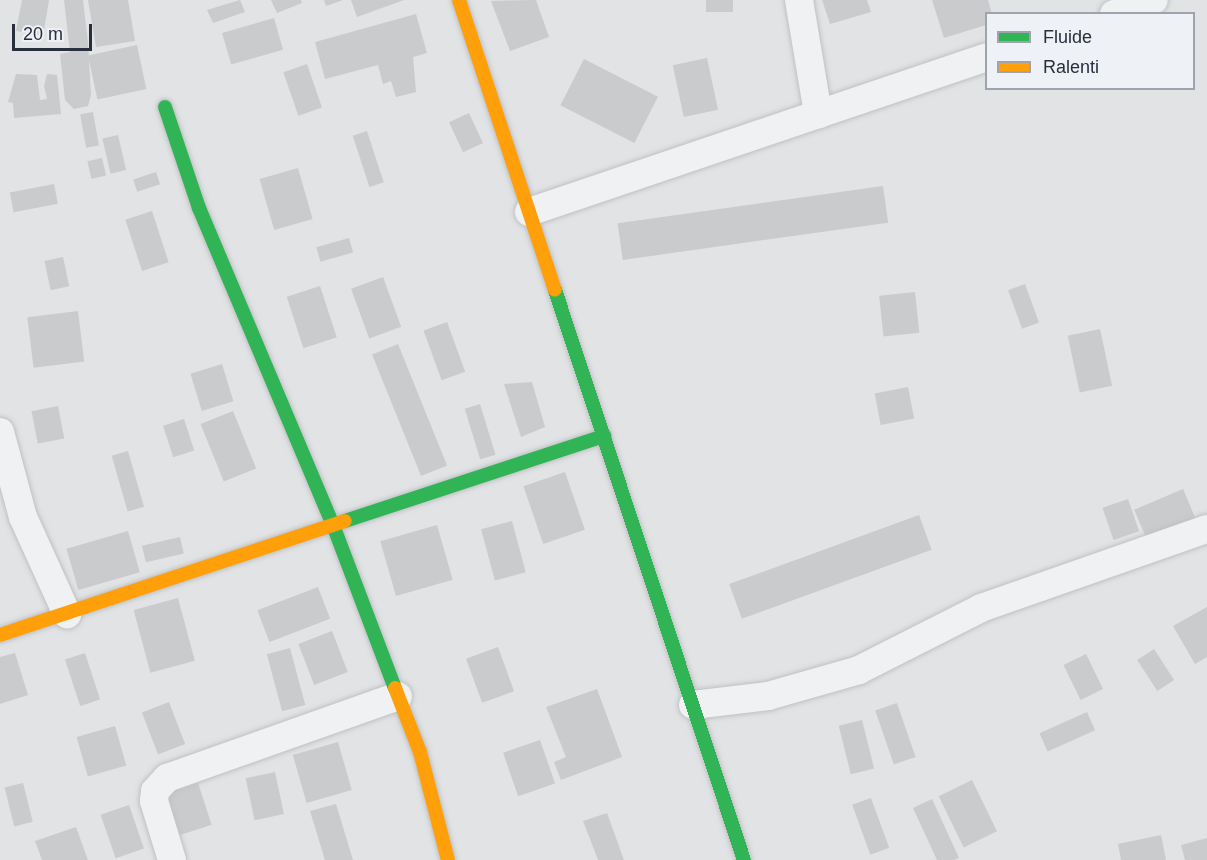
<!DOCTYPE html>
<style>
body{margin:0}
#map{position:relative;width:1207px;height:860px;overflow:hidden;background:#e1e3e5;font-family:Helvetica,sans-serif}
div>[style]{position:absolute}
.building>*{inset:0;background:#c9cbcd;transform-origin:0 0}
.roads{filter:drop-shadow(0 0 2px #bfc1c3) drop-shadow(0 0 2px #bfc1c3)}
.street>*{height:28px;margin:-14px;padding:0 14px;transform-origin:14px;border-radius:14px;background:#eff1f2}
.fast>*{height:14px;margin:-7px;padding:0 7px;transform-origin:7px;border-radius:7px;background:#30b455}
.slow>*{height:14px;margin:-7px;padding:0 7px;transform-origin:7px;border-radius:7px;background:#ff9f0a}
span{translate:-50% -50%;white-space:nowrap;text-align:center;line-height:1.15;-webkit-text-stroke:4.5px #eef1f5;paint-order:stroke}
.legend{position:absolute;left:985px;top:12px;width:210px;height:78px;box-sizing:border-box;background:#eef1f5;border:2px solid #9fa3ab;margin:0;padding:8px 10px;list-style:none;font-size:18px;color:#292f3c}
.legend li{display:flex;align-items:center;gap:12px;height:30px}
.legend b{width:30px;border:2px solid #9fa3ab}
.scale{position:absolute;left:12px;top:24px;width:80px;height:27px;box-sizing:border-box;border:3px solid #292f3c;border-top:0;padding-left:8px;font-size:18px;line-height:21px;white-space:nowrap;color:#292f3c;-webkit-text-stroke:4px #eef1f5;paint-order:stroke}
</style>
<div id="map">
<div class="building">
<div style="clip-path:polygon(22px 0,49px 0,43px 36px,16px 31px)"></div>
<div style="clip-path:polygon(64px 0,83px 0,88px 43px,91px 95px,88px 106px,74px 109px,65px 100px,60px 54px,70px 52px)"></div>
<div style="clip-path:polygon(88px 0,128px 0,135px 41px,96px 47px)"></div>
<div style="clip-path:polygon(240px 0,245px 12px,213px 23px,207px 10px)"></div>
<div style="clip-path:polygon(271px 0,301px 0,302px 3px,277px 13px)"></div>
<div style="clip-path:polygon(324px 0,343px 0,326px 6px)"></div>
<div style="clip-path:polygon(351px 0,404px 0,357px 17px)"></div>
<div style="clip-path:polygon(536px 0,549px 37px,510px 51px,491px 1px)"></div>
<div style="left:706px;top:0;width:27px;height:12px"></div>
<div style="clip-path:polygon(822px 0,867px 0,871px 12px,830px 24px)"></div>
<div style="clip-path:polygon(932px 0,988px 0,992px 14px,986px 14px,986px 25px,944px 38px)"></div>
<div style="clip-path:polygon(416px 14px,427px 53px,413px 57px,416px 92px,396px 97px,391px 81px,383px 84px,378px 65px,325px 79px,315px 42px)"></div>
<div style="left:274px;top:18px;width:33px;height:54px;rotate:74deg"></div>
<div style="left:137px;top:45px;width:45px;height:50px;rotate:78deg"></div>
<div style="left:707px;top:58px;width:53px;height:35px;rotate:78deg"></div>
<div style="left:584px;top:59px;width:83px;height:52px;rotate:27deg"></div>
<div style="left:307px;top:64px;width:46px;height:25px;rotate:71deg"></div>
<div style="clip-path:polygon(16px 74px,37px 75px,40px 100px,47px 99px,44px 86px,47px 74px,57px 75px,61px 114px,14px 118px,13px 103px,8px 102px)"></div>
<div style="left:93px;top:112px;width:34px;height:13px;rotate:80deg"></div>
<div style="left:469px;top:113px;width:33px;height:22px;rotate:65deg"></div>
<div style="left:367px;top:131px;width:54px;height:15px;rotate:72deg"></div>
<div style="left:118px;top:135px;width:36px;height:16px;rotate:77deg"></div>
<div style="left:102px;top:158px;width:18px;height:15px;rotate:77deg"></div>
<div style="left:298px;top:168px;width:53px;height:40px;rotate:74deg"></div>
<div style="left:156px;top:172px;width:13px;height:24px;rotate:72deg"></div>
<div style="left:54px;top:184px;width:20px;height:45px;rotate:79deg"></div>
<div style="left:883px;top:186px;width:37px;height:268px;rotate:82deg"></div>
<div style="left:152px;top:211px;width:54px;height:28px;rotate:72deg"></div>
<div style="left:349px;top:238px;width:15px;height:34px;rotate:74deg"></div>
<div style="left:63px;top:257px;width:30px;height:19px;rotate:78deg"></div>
<div style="left:383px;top:277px;width:53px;height:34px;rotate:70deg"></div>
<div style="left:1025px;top:284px;width:41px;height:18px;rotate:70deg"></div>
<div style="left:320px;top:286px;width:54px;height:35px;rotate:72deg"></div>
<div style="left:915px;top:292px;width:41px;height:36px;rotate:84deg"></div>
<div style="left:78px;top:311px;width:51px;height:51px;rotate:83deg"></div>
<div style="left:447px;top:322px;width:53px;height:25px;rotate:70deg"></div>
<div style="left:1100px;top:329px;width:58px;height:33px;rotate:78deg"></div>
<div style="left:398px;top:344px;width:131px;height:28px;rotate:68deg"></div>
<div style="left:222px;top:364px;width:39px;height:33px;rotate:73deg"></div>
<div style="clip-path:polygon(532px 382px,545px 427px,521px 437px,504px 384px)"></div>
<div style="left:908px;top:387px;width:32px;height:34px;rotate:79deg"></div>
<div style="left:480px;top:404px;width:53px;height:16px;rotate:73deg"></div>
<div style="left:58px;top:406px;width:33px;height:27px;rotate:79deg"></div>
<div style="left:233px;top:411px;width:62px;height:35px;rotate:68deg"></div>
<div style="left:184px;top:419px;width:33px;height:22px;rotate:72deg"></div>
<div style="left:128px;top:451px;width:58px;height:17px;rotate:74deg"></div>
<div style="left:565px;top:472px;width:61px;height:44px;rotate:71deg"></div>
<div style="left:1183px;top:489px;width:49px;height:53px;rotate:67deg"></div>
<div style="left:1128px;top:499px;width:34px;height:27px;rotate:71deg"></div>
<div style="left:919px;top:515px;width:37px;height:202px;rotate:70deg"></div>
<div style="left:512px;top:521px;width:53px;height:32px;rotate:75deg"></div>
<div style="left:437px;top:525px;width:57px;height:59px;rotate:74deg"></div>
<div style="left:128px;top:531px;width:43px;height:64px;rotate:74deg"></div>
<div style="left:180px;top:537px;width:17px;height:39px;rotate:77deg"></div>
<div style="left:318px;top:587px;width:34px;height:65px;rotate:69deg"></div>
<div style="left:178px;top:598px;width:65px;height:46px;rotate:75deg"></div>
<div style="clip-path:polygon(1207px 607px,1207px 657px,1195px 664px,1173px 626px)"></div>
<div style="left:332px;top:631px;width:44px;height:36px;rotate:69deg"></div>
<div style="left:498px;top:647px;width:47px;height:34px;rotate:70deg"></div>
<div style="left:290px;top:648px;width:59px;height:24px;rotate:75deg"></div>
<div style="left:1154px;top:649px;width:37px;height:20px;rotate:57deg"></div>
<div style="clip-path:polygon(15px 653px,28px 695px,0 704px,0 657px)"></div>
<div style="left:85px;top:653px;width:49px;height:21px;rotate:72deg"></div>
<div style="left:1086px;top:654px;width:39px;height:25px;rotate:64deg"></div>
<div style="clip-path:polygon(597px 689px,622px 757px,561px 780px,554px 762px,566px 757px,546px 707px)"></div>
<div style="left:169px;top:702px;width:45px;height:29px;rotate:69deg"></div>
<div style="left:897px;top:703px;width:57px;height:23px;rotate:71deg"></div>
<div style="left:1087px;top:712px;width:20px;height:52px;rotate:66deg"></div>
<div style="left:862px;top:720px;width:50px;height:24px;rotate:76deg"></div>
<div style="left:115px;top:726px;width:41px;height:40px;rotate:74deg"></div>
<div style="left:540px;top:740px;width:46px;height:39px;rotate:71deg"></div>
<div style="left:338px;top:742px;width:50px;height:47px;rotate:74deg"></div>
<div style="left:275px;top:772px;width:43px;height:30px;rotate:78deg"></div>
<div style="left:972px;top:780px;width:57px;height:37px;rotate:64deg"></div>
<div style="left:23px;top:783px;width:40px;height:19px;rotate:76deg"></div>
<div style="left:198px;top:783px;width:44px;height:33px;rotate:72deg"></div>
<div style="left:871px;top:798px;width:53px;height:20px;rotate:70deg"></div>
<div style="clip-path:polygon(932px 799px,959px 858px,954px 860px,937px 860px,913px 808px)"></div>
<div style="clip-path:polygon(336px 804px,353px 860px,325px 860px,310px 811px)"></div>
<div style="left:129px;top:805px;width:46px;height:30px;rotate:71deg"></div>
<div style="clip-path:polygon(607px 813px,624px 860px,598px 860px,583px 821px)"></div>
<div style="clip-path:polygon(76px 827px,88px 860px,42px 860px,35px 841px)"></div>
<div style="clip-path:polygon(1161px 835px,1166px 860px,1121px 860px,1118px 844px)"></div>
<div style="clip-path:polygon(1207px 838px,1207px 860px,1185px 860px,1181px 845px)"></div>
</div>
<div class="roads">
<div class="street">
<div style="left:799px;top:0;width:116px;rotate:80.5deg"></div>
<div style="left:1114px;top:14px;width:42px;rotate:-19.3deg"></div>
<div style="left:529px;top:212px;width:483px;rotate:-18.7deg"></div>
<div style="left:0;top:432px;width:88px;rotate:74.9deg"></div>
<div style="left:23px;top:517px;width:107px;rotate:65.6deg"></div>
<div style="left:693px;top:705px;width:76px;rotate:-6.8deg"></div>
<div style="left:768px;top:696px;width:95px;rotate:-15.9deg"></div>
<div style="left:859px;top:670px;width:137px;rotate:-26.9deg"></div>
<div style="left:981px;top:608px;width:239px;rotate:-19.3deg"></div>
<div style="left:172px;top:860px;width:62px;rotate:-107deg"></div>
<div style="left:154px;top:801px;width:10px;rotate:-84deg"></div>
<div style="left:155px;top:791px;width:18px;rotate:-47deg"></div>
<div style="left:167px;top:778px;width:245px;rotate:-19.5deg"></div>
</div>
<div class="fast">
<div style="left:165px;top:107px;width:107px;rotate:71.4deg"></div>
<div style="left:199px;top:208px;width:344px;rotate:67.1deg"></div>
<div style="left:333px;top:525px;width:174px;rotate:69.2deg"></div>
<div style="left:555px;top:290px;width:601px;rotate:71.66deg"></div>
<div style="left:345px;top:521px;width:273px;rotate:-18.2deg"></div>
</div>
<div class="slow">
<div style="left:459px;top:0;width:305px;rotate:71.7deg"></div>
<div style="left:0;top:635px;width:363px;rotate:-18.3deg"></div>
<div style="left:395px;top:688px;width:69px;rotate:68.7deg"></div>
<div style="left:420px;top:752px;width:112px;rotate:75.5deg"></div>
</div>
</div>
<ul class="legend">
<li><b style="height:8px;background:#30b455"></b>Fluide</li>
<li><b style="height:8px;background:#ff9f0a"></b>Ralenti</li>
</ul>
<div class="scale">20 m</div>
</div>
